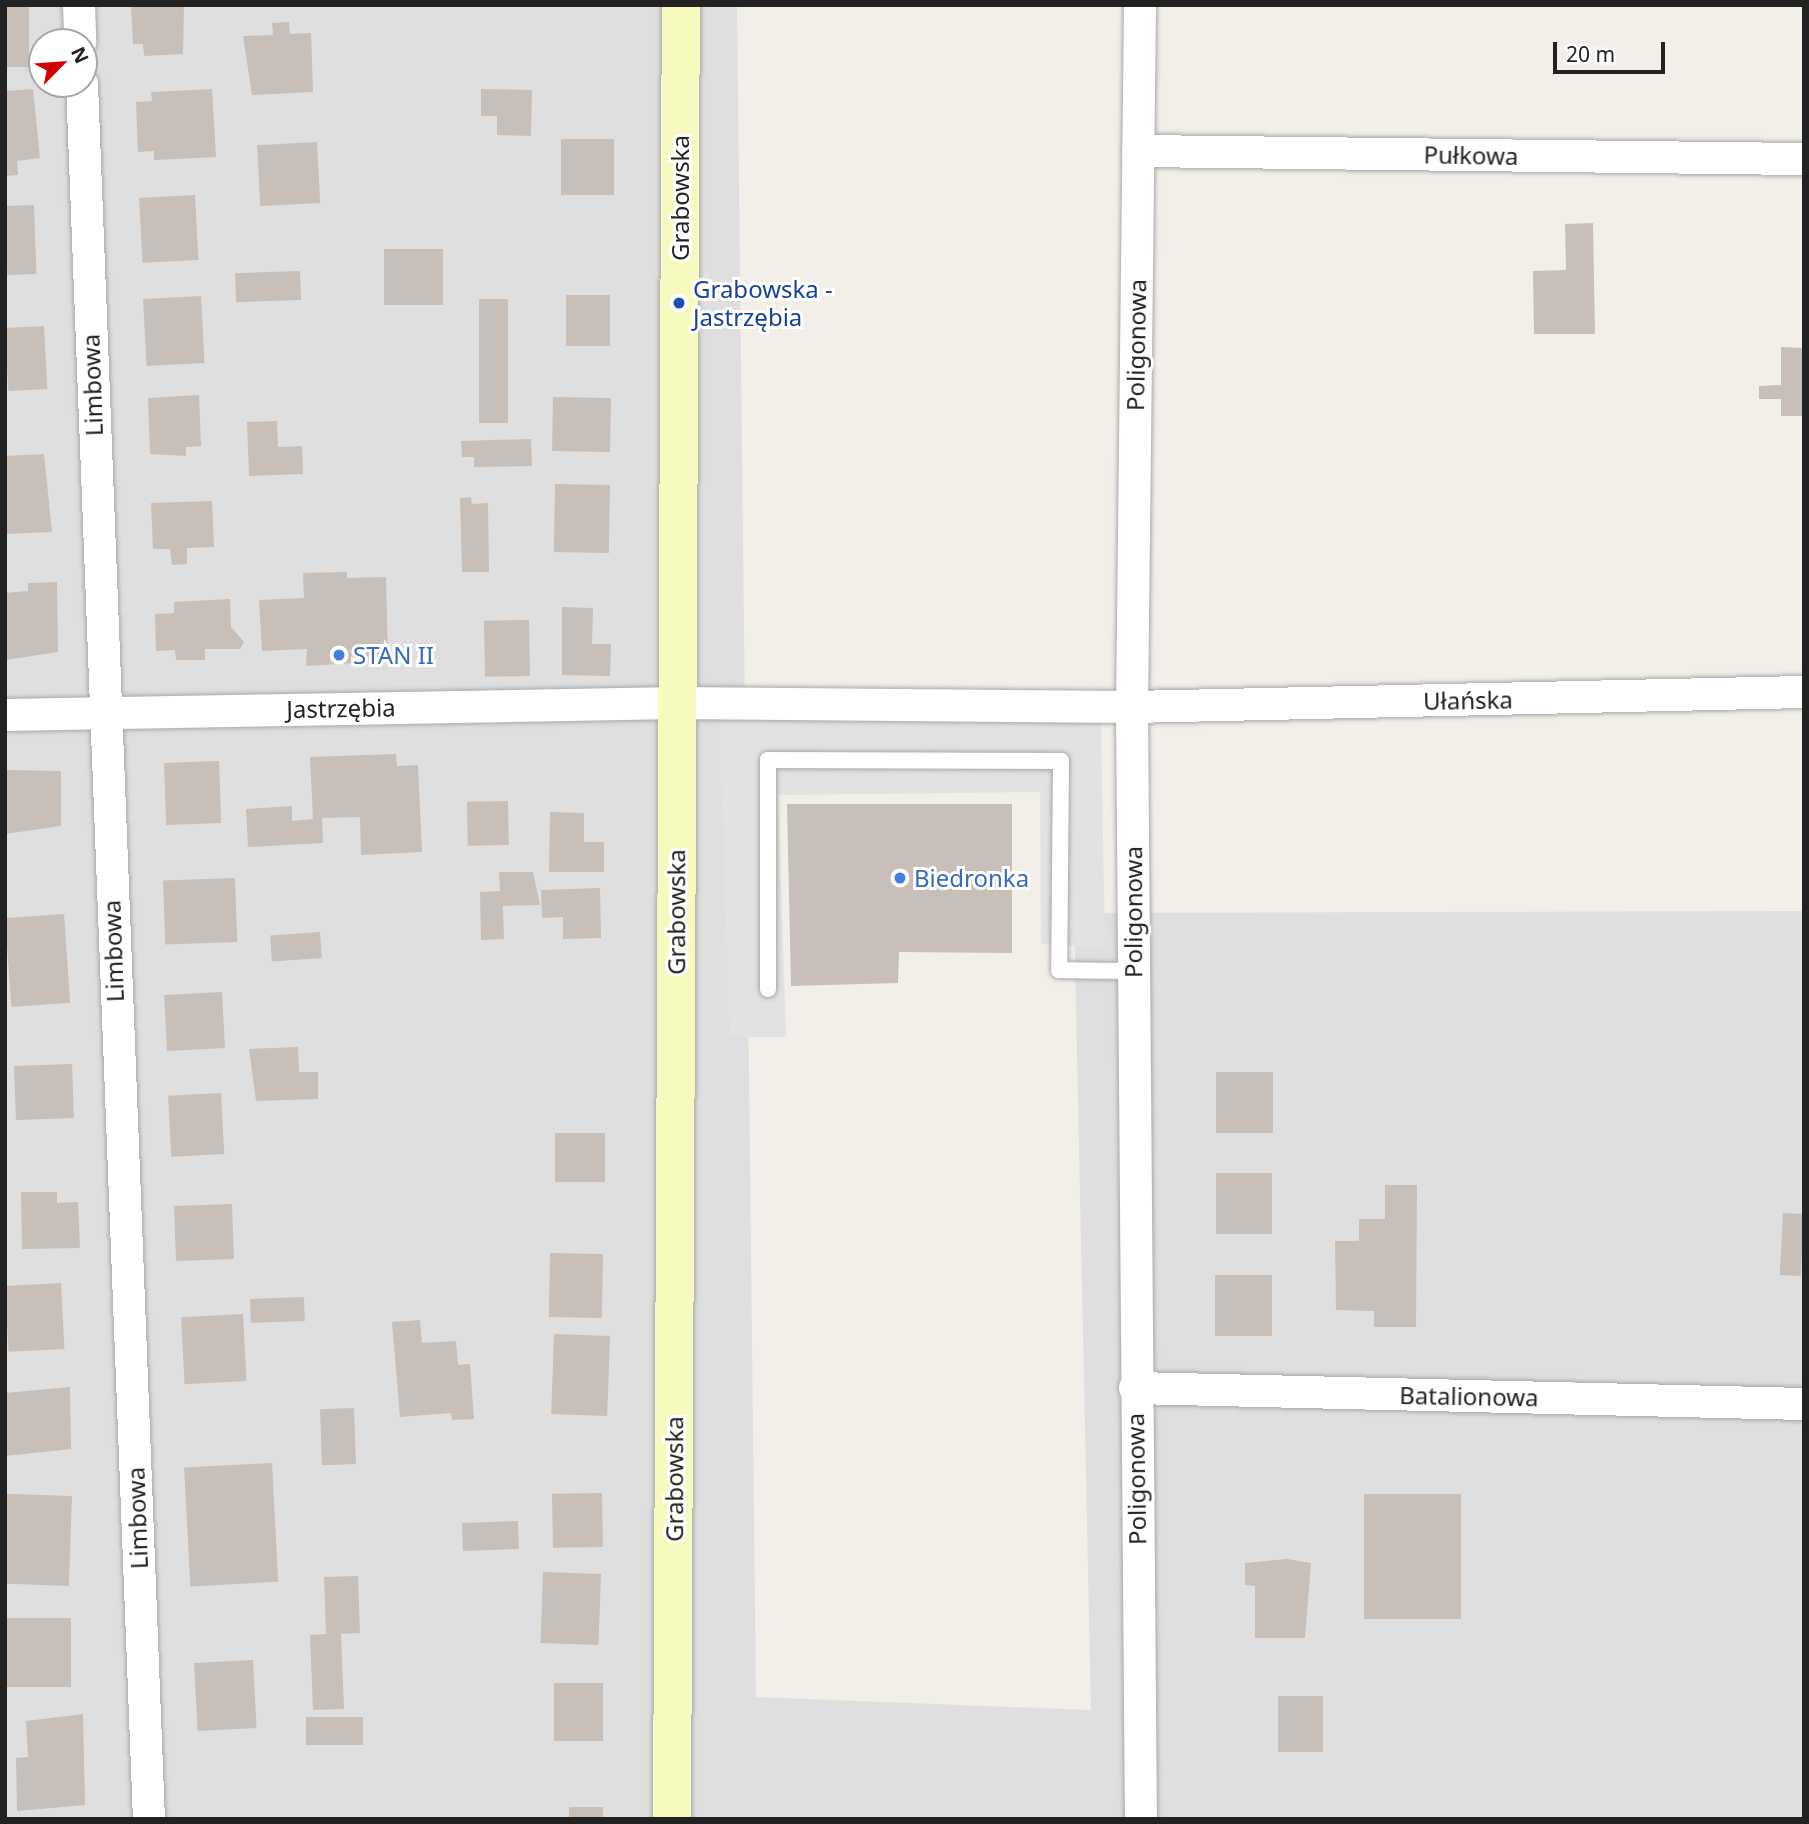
<!DOCTYPE html>
<meta charset="utf-8">
<style>
body{margin:0}
#map{position:relative;width:1809px;height:1824px;overflow:hidden;background:#f2efe9;font-family:"Noto Sans",sans-serif}
div>[style]{position:absolute}
.residential>*{inset:0;background:#e0dfdf}
.parking>*{inset:0;background:#e2e2e2}
.building>*{inset:0;background:#c7bfb8;transform-origin:0 0}
.roads{filter:drop-shadow(0 0 2px #a9a9a9) drop-shadow(0 0 2px #a9a9a9)}
.lane>*{height:16px;margin:-8px;padding:0 8px;transform-origin:8px;border-radius:8px;background:#fff}
.street>*{height:32px;margin:-16px;padding:0 16px;transform-origin:16px;border-radius:16px;background:#fff}
.secondary>*{height:38px;margin:-19px;padding:0 19px;transform-origin:19px;border-radius:19px;background:#f7fabf}
.dots>*{width:19px;height:19px;translate:-50% -50%;box-sizing:border-box;border:4px solid #fff;border-radius:50%}
span{translate:-50% -50%;white-space:nowrap;text-align:center;line-height:1.15;-webkit-text-stroke:6px #fff;paint-order:stroke}
.street-label{font-size:24px;color:#222}
.transit-label{font-size:24px;color:#164399}
.left{translate:0 -50%;text-align:left}
.shop-label{font-size:24px;color:#366cbe}
.frame{position:absolute;inset:0;border:7px solid #222;pointer-events:none}
.north{position:absolute;left:28px;top:28px;width:70px;height:70px;box-sizing:border-box;background:#fff;border:2px solid #a7a7a7;border-radius:50%;rotate:65deg;font-size:19px;font-weight:700;line-height:28px;text-align:center;color:#222}
.north::after{content:'';display:block;margin:auto;width:24px;height:32px;background:#d40000;clip-path:polygon(50% 0,100% 100%,50% 72%,0 100%)}
.scale{position:absolute;left:1553px;top:42px;width:112px;height:32px;box-sizing:border-box;border:4px solid #222;border-top:0;padding-left:9px;font-size:21px;line-height:24px;white-space:nowrap;color:#222;-webkit-text-stroke:5px #fff;paint-order:stroke}
</style>
<div id="map">
<div class="residential">
<div style="clip-path:polygon(evenodd,5px 5px,737px 5px,756px 1697px,1091px 1710px,1074px 913px,1804px 911px,1804px 1819px,5px 1819px,5px 5px,42px 42px,84px 42px,84px 84px,42px 84px,42px 42px)"></div>
</div>
<div class="parking">
<div style="clip-path:polygon(719px 718px,1101px 723px,1105px 947px,1041px 944px,1040px 792px,778px 795px,786px 1037px,730px 1037px)"></div>
</div>
<div class="building">
<div style="left:5px;top:5px;width:24px;height:62px"></div>
<div style="clip-path:polygon(131px 5px,184px 5px,183px 54px,144px 56px,143px 44px,133px 44px)"></div>
<div style="clip-path:polygon(289px 22px,290px 34px,311px 33px,313px 92px,252px 95px,243px 36px,273px 35px,272px 23px)"></div>
<div style="clip-path:polygon(33px 89px,40px 158px,17px 161px,18px 175px,5px 176px,5px 91px)"></div>
<div style="clip-path:polygon(212px 89px,216px 157px,154px 160px,154px 151px,138px 152px,136px 102px,152px 101px,151px 92px)"></div>
<div style="clip-path:polygon(481px 89px,532px 90px,531px 136px,497px 135px,497px 116px,481px 116px)"></div>
<div style="left:561px;top:139px;width:53px;height:56px"></div>
<div style="left:317px;top:142px;width:61px;height:60px;rotate:87deg"></div>
<div style="left:195px;top:195px;width:65px;height:56px;rotate:87deg"></div>
<div style="left:34px;top:205px;width:69px;height:29px;rotate:88deg"></div>
<div style="clip-path:polygon(1593px 223px,1595px 334px,1534px 334px,1533px 271px,1566px 270px,1565px 224px)"></div>
<div style="left:443px;top:249px;width:56px;height:59px;rotate:90deg"></div>
<div style="left:300px;top:271px;width:29px;height:65px;rotate:88deg"></div>
<div style="left:566px;top:295px;width:44px;height:51px"></div>
<div style="left:201px;top:296px;width:67px;height:58px;rotate:87deg"></div>
<div style="left:479px;top:299px;width:29px;height:124px"></div>
<div style="left:44px;top:326px;width:63px;height:39px;rotate:87deg"></div>
<div style="clip-path:polygon(1781px 347px,1804px 348px,1804px 416px,1781px 416px,1781px 399px,1759px 399px,1759px 386px,1781px 385px)"></div>
<div style="clip-path:polygon(199px 395px,201px 446px,186px 447px,186px 456px,150px 454px,148px 398px)"></div>
<div style="left:553px;top:397px;width:58px;height:54px;rotate:1deg"></div>
<div style="clip-path:polygon(277px 421px,278px 447px,302px 446px,303px 474px,249px 476px,247px 422px)"></div>
<div style="clip-path:polygon(531px 439px,532px 466px,474px 467px,474px 457px,462px 457px,461px 441px)"></div>
<div style="clip-path:polygon(44px 454px,52px 532px,5px 534px,5px 456px)"></div>
<div style="left:555px;top:484px;width:55px;height:68px;rotate:1deg"></div>
<div style="clip-path:polygon(471px 497px,472px 504px,488px 503px,489px 572px,462px 572px,460px 498px)"></div>
<div style="clip-path:polygon(212px 501px,214px 547px,187px 548px,187px 564px,172px 565px,170px 549px,153px 549px,151px 503px)"></div>
<div style="clip-path:polygon(347px 572px,347px 578px,386px 577px,388px 661px,306px 666px,307px 649px,262px 651px,259px 600px,304px 598px,303px 573px)"></div>
<div style="clip-path:polygon(57px 582px,58px 652px,5px 660px,5px 593px,28px 591px,28px 583px)"></div>
<div style="clip-path:polygon(230px 599px,231px 627px,244px 642px,240px 649px,205px 649px,205px 660px,176px 660px,175px 650px,156px 651px,155px 614px,174px 613px,174px 602px)"></div>
<div style="clip-path:polygon(562px 607px,593px 608px,592px 644px,611px 644px,610px 676px,562px 675px)"></div>
<div style="left:529px;top:620px;width:56px;height:45px;rotate:89deg"></div>
<div style="clip-path:polygon(396px 754px,397px 766px,418px 765px,422px 852px,361px 855px,360px 817px,322px 818px,323px 843px,248px 847px,246px 809px,292px 806px,292px 821px,313px 819px,310px 757px)"></div>
<div style="left:219px;top:761px;width:62px;height:55px;rotate:88deg"></div>
<div style="clip-path:polygon(5px 770px,61px 771px,61px 826px,5px 834px)"></div>
<div style="left:508px;top:801px;width:44px;height:41px;rotate:89deg"></div>
<div style="clip-path:polygon(787px 804px,1012px 804px,1012px 953px,899px 952px,898px 983px,791px 986px)"></div>
<div style="clip-path:polygon(550px 812px,584px 813px,584px 842px,604px 842px,604px 872px,549px 872px)"></div>
<div style="clip-path:polygon(499px 872px,533px 872px,540px 905px,503px 906px,504px 939px,481px 940px,480px 892px,500px 891px)"></div>
<div style="left:235px;top:878px;width:64px;height:72px;rotate:88deg"></div>
<div style="clip-path:polygon(600px 888px,601px 938px,563px 939px,563px 917px,542px 918px,541px 890px)"></div>
<div style="left:64px;top:914px;width:89px;height:59px;rotate:86deg"></div>
<div style="left:320px;top:932px;width:26px;height:50px;rotate:86deg"></div>
<div style="left:222px;top:992px;width:56px;height:58px;rotate:87deg"></div>
<div style="clip-path:polygon(298px 1047px,299px 1072px,318px 1072px,318px 1099px,256px 1101px,249px 1049px)"></div>
<div style="left:72px;top:1064px;width:54px;height:58px;rotate:88deg"></div>
<div style="left:1216px;top:1072px;width:57px;height:61px"></div>
<div style="left:221px;top:1093px;width:61px;height:53px;rotate:87deg"></div>
<div style="left:605px;top:1133px;width:49px;height:50px;rotate:90deg"></div>
<div style="left:1216px;top:1173px;width:56px;height:61px"></div>
<div style="clip-path:polygon(1385px 1185px,1417px 1185px,1416px 1327px,1374px 1327px,1374px 1311px,1336px 1310px,1335px 1241px,1359px 1241px,1359px 1219px,1385px 1219px)"></div>
<div style="clip-path:polygon(21px 1192px,57px 1192px,57px 1203px,78px 1202px,80px 1248px,22px 1249px)"></div>
<div style="left:232px;top:1204px;width:55px;height:58px;rotate:88deg"></div>
<div style="left:1783px;top:1213px;width:21px;height:62px;rotate:3deg"></div>
<div style="left:550px;top:1253px;width:53px;height:64px;rotate:1deg"></div>
<div style="left:1215px;top:1275px;width:57px;height:61px"></div>
<div style="left:61px;top:1283px;width:66px;height:56px;rotate:87deg"></div>
<div style="left:304px;top:1297px;width:24px;height:54px;rotate:88deg"></div>
<div style="left:243px;top:1314px;width:67px;height:62px;rotate:87deg"></div>
<div style="clip-path:polygon(420px 1320px,422px 1343px,456px 1341px,458px 1365px,470px 1364px,474px 1419px,452px 1420px,451px 1413px,400px 1417px,392px 1322px)"></div>
<div style="left:554px;top:1334px;width:56px;height:80px;rotate:2deg"></div>
<div style="clip-path:polygon(70px 1387px,71px 1449px,5px 1456px,5px 1393px)"></div>
<div style="left:354px;top:1408px;width:56px;height:34px;rotate:88deg"></div>
<div style="left:272px;top:1463px;width:119px;height:88px;rotate:87deg"></div>
<div style="left:602px;top:1493px;width:54px;height:50px;rotate:89deg"></div>
<div style="left:1364px;top:1494px;width:97px;height:125px"></div>
<div style="left:72px;top:1496px;width:90px;height:67px;rotate:92deg"></div>
<div style="left:518px;top:1521px;width:28px;height:56px;rotate:88deg"></div>
<div style="clip-path:polygon(1287px 1559px,1311px 1563px,1305px 1638px,1255px 1638px,1255px 1586px,1245px 1585px,1245px 1563px)"></div>
<div style="left:543px;top:1572px;width:58px;height:71px;rotate:2deg"></div>
<div style="clip-path:polygon(358px 1576px,360px 1633px,341px 1634px,344px 1709px,313px 1710px,310px 1635px,326px 1634px,324px 1577px)"></div>
<div style="left:71px;top:1618px;width:69px;height:65px;rotate:90deg"></div>
<div style="left:253px;top:1660px;width:68px;height:59px;rotate:87deg"></div>
<div style="left:554px;top:1683px;width:49px;height:58px"></div>
<div style="left:1278px;top:1696px;width:45px;height:56px"></div>
<div style="clip-path:polygon(83px 1714px,85px 1805px,17px 1811px,16px 1758px,28px 1757px,26px 1721px)"></div>
<div style="left:363px;top:1717px;width:28px;height:57px;rotate:90deg"></div>
<div style="left:603px;top:1807px;width:12px;height:34px;rotate:90deg"></div>
</div>
<div class="roads">
<div class="lane">
<div style="left:768px;top:989px;width:229px;rotate:-90deg"></div>
<div style="left:768px;top:760px;width:293px;rotate:0.2deg"></div>
<div style="left:1061px;top:761px;width:209px;rotate:90.5deg"></div>
<div style="left:1059px;top:970px;width:74px;rotate:0.8deg"></div>
</div>
<div class="street">
<div style="left:79px;top:5px;width:37px;rotate:88deg"></div>
<div style="left:1140px;top:5px;width:702px;rotate:90.65deg"></div>
<div style="left:1132px;top:707px;width:1112px;rotate:89.54deg"></div>
<div style="left:82px;top:84px;width:1736px;rotate:87.79deg"></div>
<div style="left:1138px;top:151px;width:666px;rotate:0.69deg"></div>
<div style="left:5px;top:715px;width:672px;rotate:-1.02deg"></div>
<div style="left:677px;top:703px;width:455px;rotate:0.5deg"></div>
<div style="left:1132px;top:707px;width:672px;rotate:-1.28deg"></div>
<div style="left:1135px;top:1388px;width:669px;rotate:1.37deg"></div>
</div>
<div class="secondary">
<div style="left:672px;top:1819px;width:1814px;rotate:-89.72deg"></div>
</div>
</div>
<div class="dots">
<div style="left:679px;top:303px;background:#1a4fb4"></div>
<div style="left:339px;top:655px;background:#3f7fe0"></div>
<div style="left:900px;top:878px;background:#3f7fe0"></div>
</div>
<div class="street-label">
<span style="left:1471px;top:155px;rotate:1deg">Pułkowa</span>
<span style="left:680px;top:198px;rotate:-90deg">Grabowska</span>
<span style="left:1136px;top:345px;rotate:-89deg">Poligonowa</span>
<span style="left:92px;top:385px;rotate:-92deg">Limbowa</span>
<span style="left:1468px;top:700px;rotate:-1deg">Ułańska</span>
<span style="left:341px;top:708px;rotate:-1deg">Jastrzębia</span>
<span style="left:676px;top:912px;rotate:-90deg">Grabowska</span>
<span style="left:1133px;top:912px;rotate:-90deg">Poligonowa</span>
<span style="left:113px;top:951px;rotate:-92deg">Limbowa</span>
<span style="left:1469px;top:1396px;rotate:1deg">Batalionowa</span>
<span style="left:674px;top:1479px;rotate:-90deg">Grabowska</span>
<span style="left:1136px;top:1479px;rotate:-91deg">Poligonowa</span>
<span style="left:137px;top:1518px;rotate:-92deg">Limbowa</span>
</div>
<div class="transit-label">
<span class="left" style="left:693px;top:303px">Grabowska -<br>Jastrzębia</span>
</div>
<div class="shop-label">
<span class="left" style="left:353px;top:655px">STAN II</span>
<span class="left" style="left:914px;top:878px">Biedronka</span>
</div>
<div class="frame"></div>
<div class="north">N</div>
<div class="scale">20 m</div>
</div>
